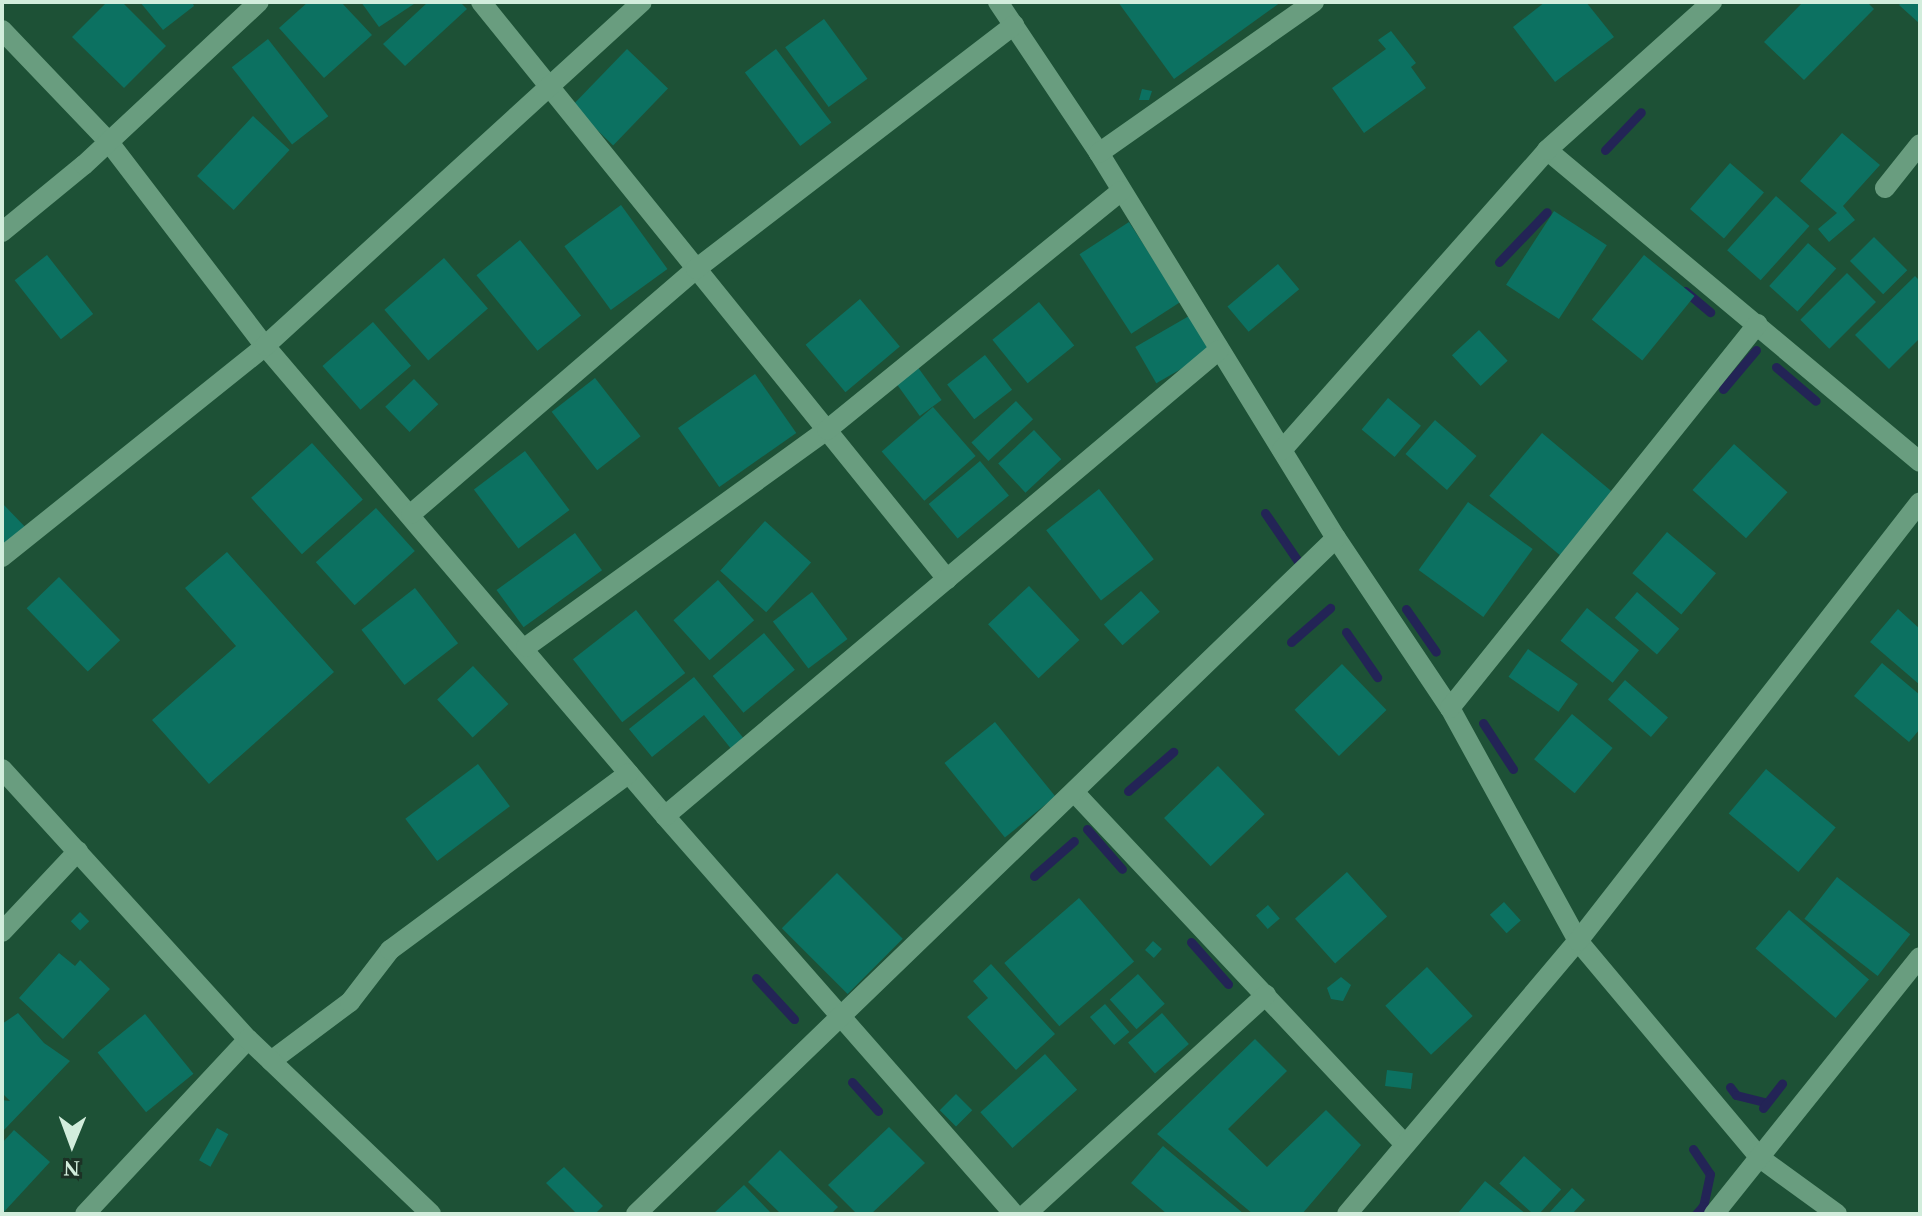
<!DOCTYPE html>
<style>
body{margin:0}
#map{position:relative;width:1922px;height:1216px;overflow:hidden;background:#1d5136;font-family:Georgia,serif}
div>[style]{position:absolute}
.stream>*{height:9px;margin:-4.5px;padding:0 4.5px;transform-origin:4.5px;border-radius:4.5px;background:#232456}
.building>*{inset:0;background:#0c7161;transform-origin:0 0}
.minor>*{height:20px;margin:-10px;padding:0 10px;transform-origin:10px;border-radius:10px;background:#699d7f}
.secondary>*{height:20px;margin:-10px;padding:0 10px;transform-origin:10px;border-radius:10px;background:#699d7f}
span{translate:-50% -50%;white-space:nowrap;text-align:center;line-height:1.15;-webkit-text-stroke:6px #1c3125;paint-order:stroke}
.frame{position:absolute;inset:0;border:4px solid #d2eddc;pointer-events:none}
.north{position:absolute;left:32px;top:1104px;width:80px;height:80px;-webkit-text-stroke:6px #1c3125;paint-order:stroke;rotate:181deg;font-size:22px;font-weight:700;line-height:32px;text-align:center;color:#d2eddc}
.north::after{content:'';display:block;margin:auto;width:28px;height:36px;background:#d2eddc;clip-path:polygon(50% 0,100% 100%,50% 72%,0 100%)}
</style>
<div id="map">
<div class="stream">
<div style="left:1605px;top:150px;width:52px;rotate:-46.5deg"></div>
<div style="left:1499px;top:262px;width:69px;rotate:-46.2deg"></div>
<div style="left:1685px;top:291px;width:33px;rotate:40deg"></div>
<div style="left:1776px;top:367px;width:52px;rotate:40.4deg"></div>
<div style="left:1723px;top:389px;width:51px;rotate:-49.8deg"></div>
<div style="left:1265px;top:513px;width:65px;rotate:55.6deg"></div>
<div style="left:1406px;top:609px;width:52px;rotate:55.1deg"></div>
<div style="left:1346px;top:632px;width:55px;rotate:55.4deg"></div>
<div style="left:1291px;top:642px;width:52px;rotate:-41.1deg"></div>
<div style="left:1483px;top:723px;width:55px;rotate:56.9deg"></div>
<div style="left:1128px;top:791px;width:60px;rotate:-40.9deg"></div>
<div style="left:1087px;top:829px;width:53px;rotate:48.8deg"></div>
<div style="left:1034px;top:876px;width:53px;rotate:-41.2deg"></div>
<div style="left:1191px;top:942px;width:56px;rotate:48.6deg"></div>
<div style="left:756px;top:978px;width:56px;rotate:47.2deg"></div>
<div style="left:852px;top:1082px;width:39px;rotate:48deg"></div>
<div style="left:1730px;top:1087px;width:10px;rotate:53deg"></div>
<div style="left:1736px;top:1095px;width:30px;rotate:14deg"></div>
<div style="left:1763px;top:1108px;width:31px;rotate:-52deg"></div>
<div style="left:1693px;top:1149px;width:30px;rotate:56deg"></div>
<div style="left:1710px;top:1174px;width:33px;rotate:102deg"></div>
<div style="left:1703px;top:1206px;width:11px;rotate:131deg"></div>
</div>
<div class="building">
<div style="clip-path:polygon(107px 2px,122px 2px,166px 46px,124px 88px,72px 37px)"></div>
<div style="clip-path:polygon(140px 2px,192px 2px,194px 6px,163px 30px)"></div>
<div style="clip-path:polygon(308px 2px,341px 2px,372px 35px,324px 78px,279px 28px)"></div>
<div style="clip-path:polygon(361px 2px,417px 2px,379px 27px)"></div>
<div style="clip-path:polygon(428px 2px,460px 2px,467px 9px,405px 66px,383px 44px)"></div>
<div style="clip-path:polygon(1118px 2px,1281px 2px,1174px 79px)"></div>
<div style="clip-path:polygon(1545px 2px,1586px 2px,1614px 37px,1555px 82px,1513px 27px)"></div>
<div style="clip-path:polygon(1803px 2px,1867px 2px,1874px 9px,1804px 80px,1764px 42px)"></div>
<div style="clip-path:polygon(1902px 2px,1920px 2px,1920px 24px,1899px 5px)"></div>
<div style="left:824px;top:19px;width:74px;height:48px;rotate:54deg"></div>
<div style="clip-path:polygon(1391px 31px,1416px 63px,1411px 67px,1426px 88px,1364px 133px,1332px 88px,1386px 49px,1378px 40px)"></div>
<div style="left:268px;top:39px;width:98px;height:46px;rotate:52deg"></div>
<div style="left:627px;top:49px;width:57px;height:79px;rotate:44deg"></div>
<div style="left:776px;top:49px;width:92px;height:39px;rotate:53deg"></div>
<div style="clip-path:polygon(1142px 89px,1152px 91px,1149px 100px,1139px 100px)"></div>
<div style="left:253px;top:116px;width:50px;height:82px;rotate:43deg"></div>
<div style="clip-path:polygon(1842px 133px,1880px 165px,1843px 206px,1855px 220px,1829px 242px,1818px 229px,1837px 213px,1800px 181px)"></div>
<div style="left:1730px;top:163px;width:45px;height:61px;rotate:41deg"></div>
<div style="left:1776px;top:196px;width:45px;height:73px;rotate:42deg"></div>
<div style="left:621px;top:205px;width:79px;height:70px;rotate:54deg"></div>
<div style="left:1554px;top:211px;width:63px;height:88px;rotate:33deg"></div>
<div style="left:1129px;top:222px;width:95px;height:59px;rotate:57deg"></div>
<div style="left:1874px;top:237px;width:47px;height:34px;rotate:45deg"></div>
<div style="left:520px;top:240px;width:97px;height:56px;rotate:51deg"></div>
<div style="left:1808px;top:243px;width:38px;height:58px;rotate:42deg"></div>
<div style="left:47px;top:255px;width:75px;height:41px;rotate:52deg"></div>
<div style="left:1644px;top:255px;width:65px;height:83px;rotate:39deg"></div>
<div style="left:444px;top:258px;width:67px;height:79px;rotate:49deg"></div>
<div style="left:1278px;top:264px;width:33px;height:66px;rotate:50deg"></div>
<div style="left:1847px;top:273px;width:41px;height:66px;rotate:45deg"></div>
<div style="clip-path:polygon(1915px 276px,1920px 281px,1920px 338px,1889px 369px,1855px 335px)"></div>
<div style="left:860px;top:299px;width:62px;height:71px;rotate:50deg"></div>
<div style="left:1039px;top:302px;width:56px;height:60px;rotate:51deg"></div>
<div style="left:1189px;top:316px;width:42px;height:62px;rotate:60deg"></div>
<div style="left:373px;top:322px;width:58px;height:67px;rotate:49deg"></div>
<div style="left:1479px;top:330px;width:42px;height:37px;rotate:47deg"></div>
<div style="left:985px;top:355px;width:44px;height:48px;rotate:52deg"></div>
<div style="left:914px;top:362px;width:47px;height:27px;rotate:54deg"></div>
<div style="left:755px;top:374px;width:72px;height:94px;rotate:55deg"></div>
<div style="left:595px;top:378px;width:74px;height:55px;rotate:52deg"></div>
<div style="left:414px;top:379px;width:35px;height:40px;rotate:46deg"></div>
<div style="left:1388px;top:398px;width:43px;height:41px;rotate:40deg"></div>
<div style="left:1016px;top:401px;width:25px;height:61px;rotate:47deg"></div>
<div style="left:933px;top:407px;width:65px;height:68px;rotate:49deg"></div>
<div style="left:1435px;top:420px;width:55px;height:45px;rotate:41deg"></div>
<div style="left:1034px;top:430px;width:40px;height:49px;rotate:47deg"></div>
<div style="left:1542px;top:433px;width:97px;height:82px;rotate:40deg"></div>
<div style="left:312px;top:443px;width:76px;height:82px;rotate:48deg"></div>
<div style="left:1734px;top:444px;width:72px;height:62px;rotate:42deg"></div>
<div style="left:525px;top:451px;width:74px;height:64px;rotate:53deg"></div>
<div style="left:980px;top:461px;width:45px;height:67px;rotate:50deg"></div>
<div style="left:1099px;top:489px;width:89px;height:67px;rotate:52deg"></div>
<div style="left:1468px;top:502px;width:80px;height:84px;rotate:36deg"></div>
<div style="clip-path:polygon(2px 503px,30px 532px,2px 546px)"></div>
<div style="left:376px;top:508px;width:58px;height:81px;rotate:48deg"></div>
<div style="left:765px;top:521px;width:62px;height:67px;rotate:42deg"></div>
<div style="left:1667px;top:532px;width:64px;height:54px;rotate:40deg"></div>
<div style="left:575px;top:533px;width:46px;height:97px;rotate:54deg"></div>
<div style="clip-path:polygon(227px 552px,334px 672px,209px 784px,152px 720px,236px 646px,185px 588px)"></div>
<div style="left:59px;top:577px;width:88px;height:45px;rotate:46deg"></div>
<div style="left:718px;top:580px;width:54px;height:60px;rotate:48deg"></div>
<div style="left:1029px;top:586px;width:74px;height:56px;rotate:47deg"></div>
<div style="left:415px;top:588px;width:70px;height:68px;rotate:52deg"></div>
<div style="left:1141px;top:591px;width:28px;height:50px;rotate:48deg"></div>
<div style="left:812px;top:592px;width:59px;height:49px;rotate:53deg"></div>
<div style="left:1637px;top:592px;width:56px;height:34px;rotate:41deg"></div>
<div style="left:1587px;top:608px;width:67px;height:42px;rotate:39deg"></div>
<div style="clip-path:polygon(1898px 609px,1920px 629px,1920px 685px,1870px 642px)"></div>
<div style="left:636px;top:610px;width:80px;height:80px;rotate:52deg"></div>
<div style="left:764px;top:633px;width:48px;height:67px;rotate:50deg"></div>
<div style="left:1528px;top:649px;width:61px;height:34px;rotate:35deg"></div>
<div style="clip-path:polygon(1882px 663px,1920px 695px,1920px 729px,1909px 742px,1854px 696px)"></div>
<div style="left:1342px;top:664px;width:64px;height:66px;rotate:46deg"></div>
<div style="left:473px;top:666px;width:52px;height:49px;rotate:47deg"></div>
<div style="clip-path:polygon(694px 677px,745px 740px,732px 750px,704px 715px,652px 757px,629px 729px)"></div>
<div style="left:1625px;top:680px;width:57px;height:26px;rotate:41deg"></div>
<div style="left:1572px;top:714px;width:53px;height:59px;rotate:40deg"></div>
<div style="left:995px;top:722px;width:96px;height:65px;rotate:51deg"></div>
<div style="left:478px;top:764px;width:53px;height:91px;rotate:53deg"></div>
<div style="left:1218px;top:766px;width:67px;height:75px;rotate:46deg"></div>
<div style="left:1766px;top:769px;width:91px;height:58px;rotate:40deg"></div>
<div style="left:1347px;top:872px;width:60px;height:70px;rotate:48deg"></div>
<div style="left:837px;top:873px;width:93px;height:78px;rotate:45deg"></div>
<div style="left:1837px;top:877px;width:93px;height:53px;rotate:38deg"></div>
<div style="left:1079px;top:898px;width:84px;height:99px;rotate:49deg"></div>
<div style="left:1504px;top:902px;width:25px;height:19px;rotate:48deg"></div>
<div style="left:1268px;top:905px;width:18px;height:16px;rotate:49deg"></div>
<div style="left:1789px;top:910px;width:106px;height:51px;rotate:41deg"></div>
<div style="left:80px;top:912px;width:13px;height:13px;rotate:45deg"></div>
<div style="left:1153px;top:941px;width:12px;height:12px;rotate:42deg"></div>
<div style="clip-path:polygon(59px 953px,75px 966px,80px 960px,110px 989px,63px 1039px,19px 998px)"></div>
<div style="clip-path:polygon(991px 964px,1055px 1034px,1016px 1070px,967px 1017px,988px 998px,973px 981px)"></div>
<div style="left:1427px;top:967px;width:67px;height:57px;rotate:47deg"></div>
<div style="left:1138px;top:974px;width:40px;height:38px;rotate:48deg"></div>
<div style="clip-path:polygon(1341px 977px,1351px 985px,1343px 1001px,1331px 999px,1327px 988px)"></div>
<div style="left:1105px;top:1004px;width:37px;height:20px;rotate:49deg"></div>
<div style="clip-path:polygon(18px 1013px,44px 1043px,70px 1061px,4px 1130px,2px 1100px,10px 1101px,2px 1093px,2px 1024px)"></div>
<div style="left:1162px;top:1013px;width:41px;height:45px;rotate:49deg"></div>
<div style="left:145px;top:1014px;width:77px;height:61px;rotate:51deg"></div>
<div style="clip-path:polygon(1255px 1039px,1287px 1071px,1228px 1129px,1267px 1167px,1326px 1110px,1361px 1145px,1302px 1214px,1253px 1214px,1157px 1134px)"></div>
<div style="left:1045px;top:1054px;width:48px;height:87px;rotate:48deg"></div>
<div style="left:1387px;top:1070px;width:26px;height:16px;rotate:7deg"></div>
<div style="left:956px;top:1094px;width:23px;height:23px;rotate:45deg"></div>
<div style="clip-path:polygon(889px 1127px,925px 1163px,871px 1214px,857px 1214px,828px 1185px)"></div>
<div style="left:217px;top:1128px;width:13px;height:37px;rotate:29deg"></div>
<div style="clip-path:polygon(14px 1130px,50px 1162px,2px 1214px,2px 1143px)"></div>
<div style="clip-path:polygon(1163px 1146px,1244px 1214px,1167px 1214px,1131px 1183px)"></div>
<div style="clip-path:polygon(780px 1150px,838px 1207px,831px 1214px,781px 1214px,748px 1182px)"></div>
<div style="left:1524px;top:1156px;width:50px;height:37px;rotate:42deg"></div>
<div style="clip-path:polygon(564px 1167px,603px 1206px,595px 1214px,577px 1214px,546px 1183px)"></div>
<div style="clip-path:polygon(1485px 1181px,1526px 1214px,1458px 1213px)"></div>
<div style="clip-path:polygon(744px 1185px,772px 1214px,713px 1214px)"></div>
<div style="clip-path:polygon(1572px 1188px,1585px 1200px,1572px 1214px,1548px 1214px)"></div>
</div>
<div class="minor">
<div style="left:481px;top:2px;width:742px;rotate:51.07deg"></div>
<div style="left:998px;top:2px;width:182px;rotate:56.2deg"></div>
<div style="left:1099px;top:153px;width:452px;rotate:58.4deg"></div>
<div style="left:1336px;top:538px;width:205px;rotate:56.2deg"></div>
<div style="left:1450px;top:708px;width:266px;rotate:61.2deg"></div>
<div style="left:1578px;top:941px;width:283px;rotate:50deg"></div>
<div style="left:1760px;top:1158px;width:95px;rotate:36deg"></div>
<div style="left:2px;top:30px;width:153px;rotate:46.3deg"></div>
<div style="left:108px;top:141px;width:258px;rotate:52.6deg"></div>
<div style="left:265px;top:346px;width:617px;rotate:49.6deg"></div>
<div style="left:665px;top:816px;width:529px;rotate:48.75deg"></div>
<div style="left:1547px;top:150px;width:486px;rotate:39.9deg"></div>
<div style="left:1099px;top:153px;width:263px;rotate:-35.1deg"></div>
<div style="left:1885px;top:188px;width:56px;rotate:-51.5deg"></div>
<div style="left:2px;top:232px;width:106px;rotate:-39.3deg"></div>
<div style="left:84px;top:165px;width:239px;rotate:-43deg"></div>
<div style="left:1282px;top:450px;width:400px;rotate:-48.5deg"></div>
<div style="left:1547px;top:150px;width:222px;rotate:-41.9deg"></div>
<div style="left:411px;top:514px;width:376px;rotate:-40.7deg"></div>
<div style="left:696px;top:269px;width:401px;rotate:-37.5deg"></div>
<div style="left:2px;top:557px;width:337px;rotate:-38.7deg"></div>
<div style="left:265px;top:346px;width:510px;rotate:-42.38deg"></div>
<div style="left:526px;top:647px;width:371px;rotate:-35.8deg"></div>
<div style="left:827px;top:430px;width:379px;rotate:-39.1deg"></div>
<div style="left:1450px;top:708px;width:492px;rotate:-51.3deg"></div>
<div style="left:1075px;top:793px;width:482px;rotate:46.8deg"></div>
<div style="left:665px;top:816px;width:724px;rotate:-40.07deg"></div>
<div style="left:2px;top:932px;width:111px;rotate:-46.8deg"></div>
<div style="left:271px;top:1061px;width:99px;rotate:-36.8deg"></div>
<div style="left:350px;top:1002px;width:66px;rotate:-52.4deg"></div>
<div style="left:390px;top:950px;width:297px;rotate:-36.5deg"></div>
<div style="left:85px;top:1214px;width:239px;rotate:-47deg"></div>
<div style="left:636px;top:1214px;width:973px;rotate:-44deg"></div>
<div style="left:1026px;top:1214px;width:325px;rotate:-42.4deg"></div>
<div style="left:1347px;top:1214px;width:358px;rotate:-49.8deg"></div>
<div style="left:1578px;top:941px;width:556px;rotate:-52.08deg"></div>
<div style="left:1714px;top:1214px;width:329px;rotate:-51.3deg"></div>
</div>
<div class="secondary">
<div style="left:2px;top:769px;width:365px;rotate:47.7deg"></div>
<div style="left:248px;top:1039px;width:253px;rotate:43.7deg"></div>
</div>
<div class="frame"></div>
<div class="north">N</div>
</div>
